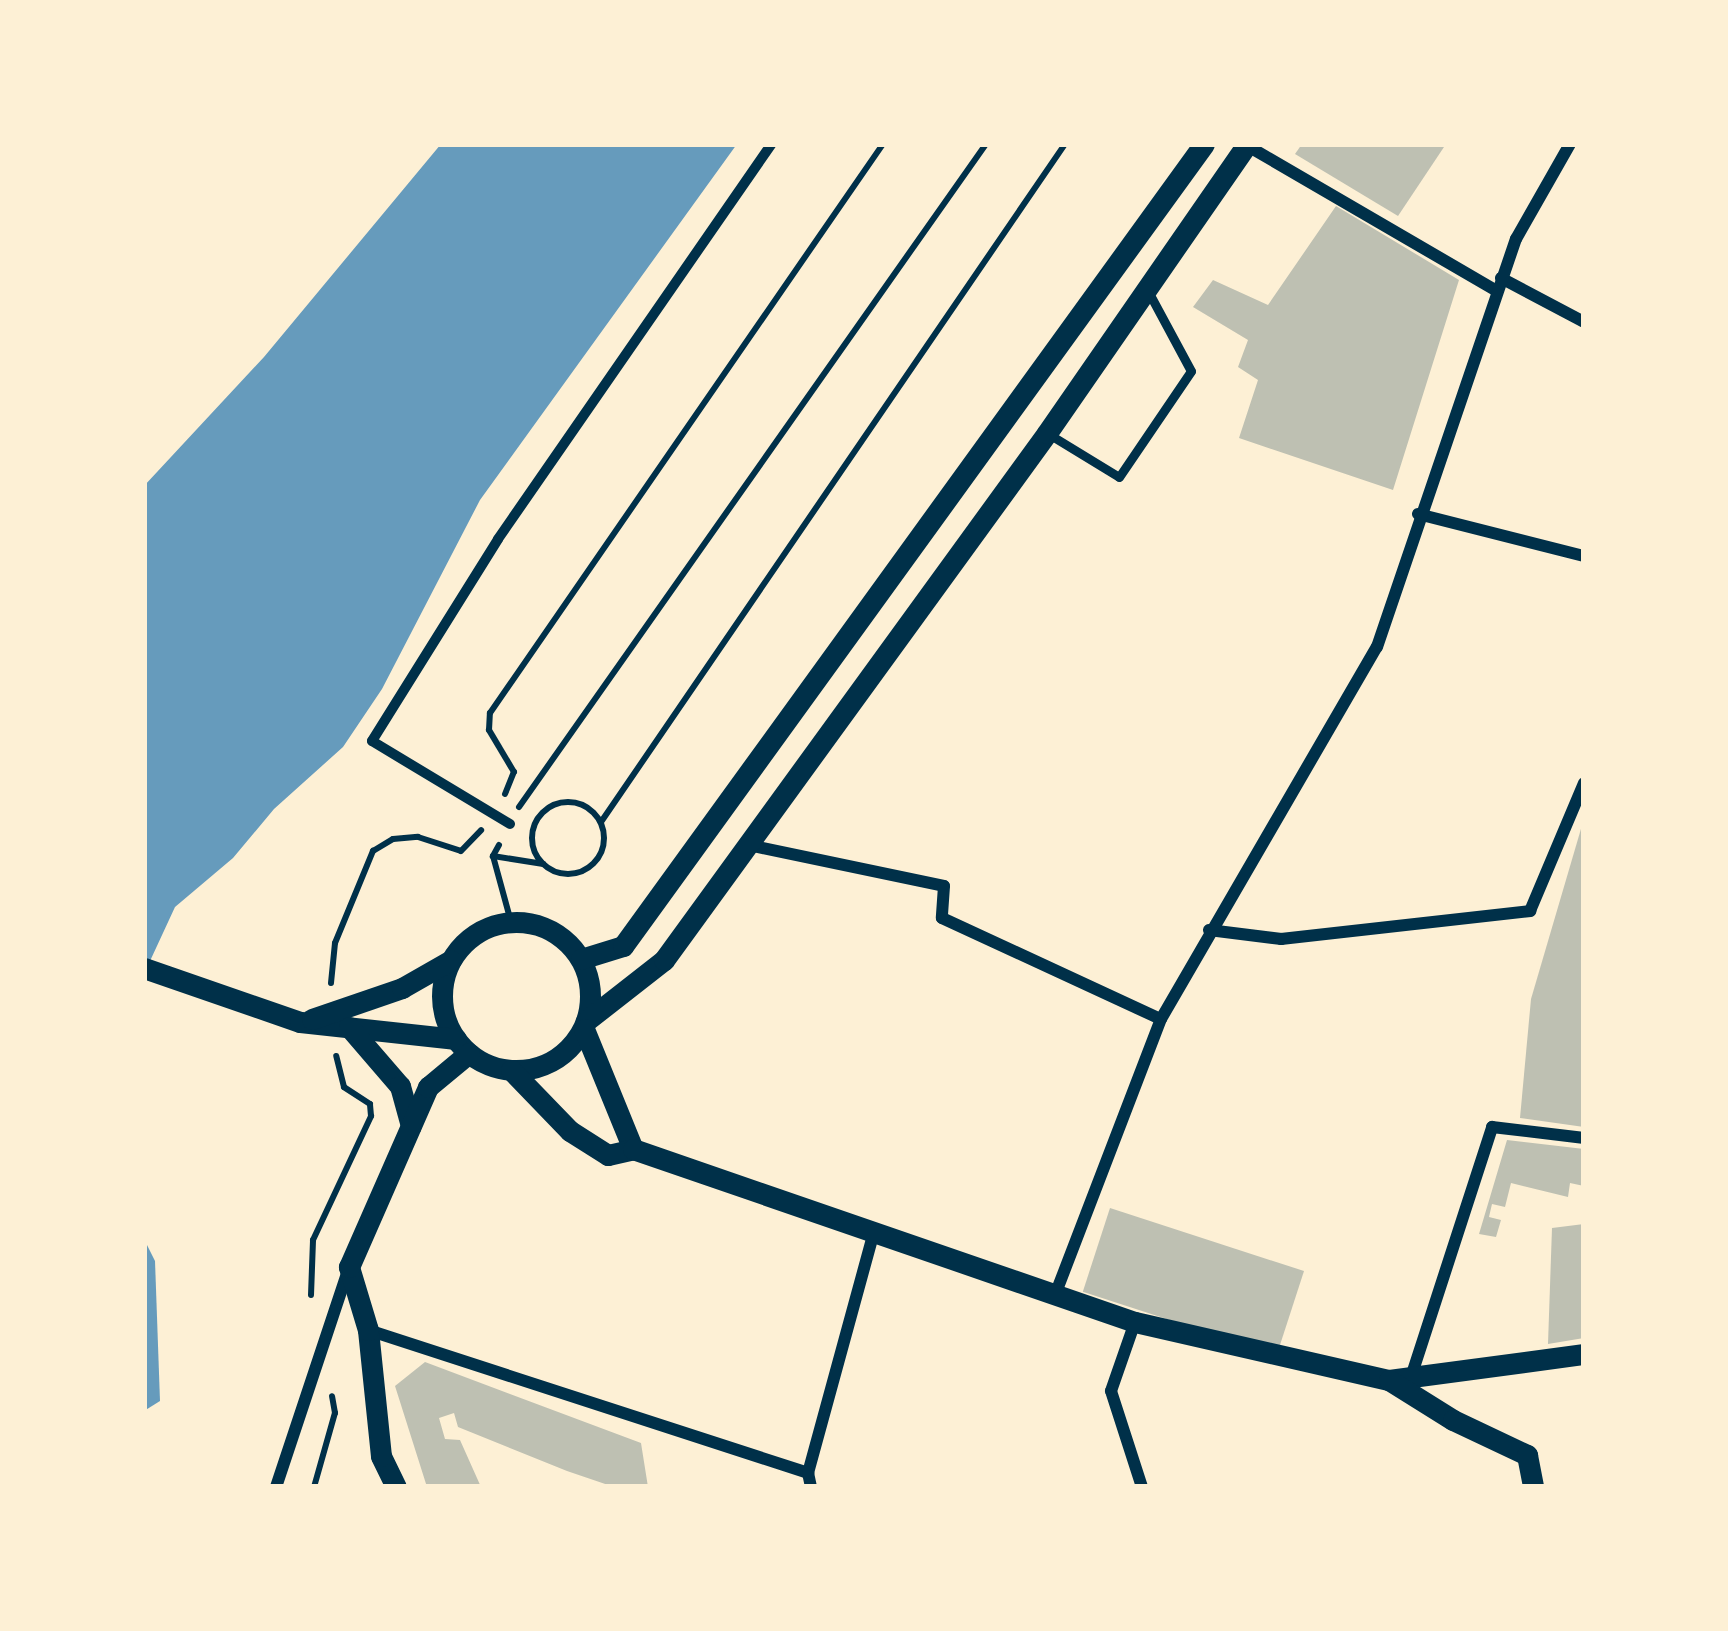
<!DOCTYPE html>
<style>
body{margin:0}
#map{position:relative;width:1728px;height:1631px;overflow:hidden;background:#fdf0d5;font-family:Ubuntu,sans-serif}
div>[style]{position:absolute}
.water>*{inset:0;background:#669bbc}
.building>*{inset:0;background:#bec0b2;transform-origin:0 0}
.path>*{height:6px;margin:-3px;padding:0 3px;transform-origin:3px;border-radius:3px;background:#003049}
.path>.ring{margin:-3px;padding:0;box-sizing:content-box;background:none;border:6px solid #003049;border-radius:50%}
.service>*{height:9px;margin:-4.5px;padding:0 4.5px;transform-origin:4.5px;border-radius:4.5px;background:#003049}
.pedestrian>*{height:10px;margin:-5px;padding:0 5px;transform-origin:5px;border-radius:5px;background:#003049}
.minor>*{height:12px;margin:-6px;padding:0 6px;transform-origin:6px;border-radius:6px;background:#003049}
.tertiary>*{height:21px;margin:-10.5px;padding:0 10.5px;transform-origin:10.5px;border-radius:10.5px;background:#003049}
.tertiary>.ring{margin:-10.5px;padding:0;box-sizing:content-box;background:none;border:21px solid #003049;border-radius:50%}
span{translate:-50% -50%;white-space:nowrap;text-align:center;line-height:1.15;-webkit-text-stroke:10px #fdf0d5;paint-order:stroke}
.frame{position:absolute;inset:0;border:147px solid #fdf0d5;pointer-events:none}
</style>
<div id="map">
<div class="water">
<div style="clip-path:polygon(441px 144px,737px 144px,480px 500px,382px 689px,343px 747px,274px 809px,233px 858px,175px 907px,144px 974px,144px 486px,264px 357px)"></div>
<div style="clip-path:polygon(144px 1239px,155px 1261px,160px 1401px,144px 1411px)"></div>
</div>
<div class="building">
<div style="clip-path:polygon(1302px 144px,1446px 144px,1398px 216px,1295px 154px)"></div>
<div style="clip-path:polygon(1336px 206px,1459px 280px,1393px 490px,1239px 438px,1258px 380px,1238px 367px,1248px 340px,1193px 307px,1213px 280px,1268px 305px)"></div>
<div style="clip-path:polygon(1583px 822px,1584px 822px,1584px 1127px,1520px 1118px,1531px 999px)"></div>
<div style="clip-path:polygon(1507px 1140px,1584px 1149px,1584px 1186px,1570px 1183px,1568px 1197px,1511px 1183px,1505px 1207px,1492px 1204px,1489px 1217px,1501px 1220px,1496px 1237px,1479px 1234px)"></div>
<div style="left:1110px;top:1208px;width:204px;height:88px;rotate:18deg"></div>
<div style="clip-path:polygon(1584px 1224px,1584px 1338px,1548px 1344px,1552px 1228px)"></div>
<div style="clip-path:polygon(425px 1362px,641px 1443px,648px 1487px,614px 1487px,567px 1471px,458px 1427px,454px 1413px,439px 1418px,445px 1439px,460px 1440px,481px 1487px,427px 1487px,395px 1386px)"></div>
</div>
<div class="path">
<div style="left:505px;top:794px;width:24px;rotate:-68deg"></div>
<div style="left:514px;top:772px;width:49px;rotate:-120.8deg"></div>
<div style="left:489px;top:730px;width:17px;rotate:-87deg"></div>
<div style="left:490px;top:713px;width:692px;rotate:-55.37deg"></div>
<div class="ring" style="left:532px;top:802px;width:66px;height:66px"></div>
<div style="left:519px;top:807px;width:811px;rotate:-54.84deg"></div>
<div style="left:601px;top:822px;width:822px;rotate:-55.61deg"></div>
<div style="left:499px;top:845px;width:13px;rotate:119deg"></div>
<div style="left:493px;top:856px;width:68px;rotate:74.7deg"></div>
<div style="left:493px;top:856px;width:51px;rotate:9.1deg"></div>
<div style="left:331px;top:983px;width:40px;rotate:-84.3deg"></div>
<div style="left:335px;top:943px;width:100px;rotate:-67.6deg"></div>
<div style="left:373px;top:851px;width:23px;rotate:-31deg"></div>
<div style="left:393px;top:839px;width:25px;rotate:-5deg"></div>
<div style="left:418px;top:837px;width:45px;rotate:18deg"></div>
<div style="left:461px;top:851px;width:29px;rotate:-46deg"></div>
<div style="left:311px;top:1295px;width:55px;rotate:-87.9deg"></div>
<div style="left:313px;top:1240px;width:137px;rotate:-64.9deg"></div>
<div style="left:371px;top:1116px;width:12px;rotate:-95deg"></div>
<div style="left:370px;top:1104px;width:31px;rotate:-147deg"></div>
<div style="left:344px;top:1087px;width:32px;rotate:-104deg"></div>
<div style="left:314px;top:1487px;width:77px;rotate:-74.2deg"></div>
<div style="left:335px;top:1413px;width:17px;rotate:-100deg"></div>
</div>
<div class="service">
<div style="left:1047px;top:433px;width:84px;rotate:31.4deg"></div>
<div style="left:1119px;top:477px;width:128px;rotate:-55.8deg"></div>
<div style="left:1191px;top:371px;width:89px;rotate:-118.3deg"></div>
</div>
<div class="pedestrian">
<div style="left:510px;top:824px;width:161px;rotate:-149deg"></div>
<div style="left:372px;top:741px;width:238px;rotate:-58deg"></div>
<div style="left:498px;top:539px;width:481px;rotate:-55.3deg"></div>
</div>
<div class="minor">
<div style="left:1246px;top:145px;width:290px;rotate:30.2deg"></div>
<div style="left:1501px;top:278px;width:94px;rotate:27.9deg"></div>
<div style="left:1418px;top:514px;width:171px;rotate:14.2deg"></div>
<div style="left:748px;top:845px;width:200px;rotate:11.8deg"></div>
<div style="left:944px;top:886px;width:32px;rotate:94deg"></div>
<div style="left:942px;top:918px;width:241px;rotate:24.8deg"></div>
<div style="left:1209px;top:930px;width:73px;rotate:7.1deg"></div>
<div style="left:1281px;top:939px;width:251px;rotate:-6.4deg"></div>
<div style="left:1530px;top:911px;width:139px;rotate:-67.1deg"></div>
<div style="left:1055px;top:1295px;width:296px;rotate:-69deg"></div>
<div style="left:1161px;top:1019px;width:430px;rotate:-59.9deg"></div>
<div style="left:1377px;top:647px;width:431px;rotate:-71.2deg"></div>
<div style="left:1516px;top:239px;width:109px;rotate:-60.4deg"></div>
<div style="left:1135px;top:1322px;width:73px;rotate:109.2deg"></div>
<div style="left:1111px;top:1391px;width:101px;rotate:72.1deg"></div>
<div style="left:368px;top:1330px;width:463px;rotate:18deg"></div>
<div style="left:1411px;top:1377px;width:263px;rotate:-72deg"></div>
<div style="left:1492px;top:1127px;width:93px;rotate:6.8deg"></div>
<div style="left:276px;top:1487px;width:225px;rotate:-71.6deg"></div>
<div style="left:811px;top:1487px;width:14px;rotate:-102deg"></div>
<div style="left:808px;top:1473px;width:251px;rotate:-74.7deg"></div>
</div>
<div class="tertiary">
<div class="ring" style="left:442px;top:922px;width:127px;height:127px"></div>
<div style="left:581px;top:959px;width:44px;rotate:-17.2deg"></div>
<div style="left:623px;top:946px;width:990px;rotate:-54.08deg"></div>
<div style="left:144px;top:968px;width:165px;rotate:19.1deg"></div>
<div style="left:300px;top:1022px;width:157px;rotate:6.2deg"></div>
<div style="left:312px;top:1019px;width:95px;rotate:-19deg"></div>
<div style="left:402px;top:988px;width:56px;rotate:-29.7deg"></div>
<div style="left:586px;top:1021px;width:99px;rotate:-38deg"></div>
<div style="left:664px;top:960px;width:651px;rotate:-53.99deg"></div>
<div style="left:1047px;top:433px;width:351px;rotate:-55.3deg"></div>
<div style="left:349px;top:1027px;width:78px;rotate:49.2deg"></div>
<div style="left:400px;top:1086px;width:41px;rotate:74.6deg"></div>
<div style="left:584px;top:1029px;width:130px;rotate:67.8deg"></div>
<div style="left:511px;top:1070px;width:85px;rotate:46deg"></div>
<div style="left:570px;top:1131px;width:45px;rotate:32.3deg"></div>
<div style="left:608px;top:1155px;width:26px;rotate:-13deg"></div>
<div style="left:633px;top:1149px;width:531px;rotate:19.02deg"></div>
<div style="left:1135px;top:1322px;width:261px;rotate:12.9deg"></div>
<div style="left:1389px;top:1380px;width:197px;rotate:-7.6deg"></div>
<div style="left:1389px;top:1380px;width:75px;rotate:32deg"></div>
<div style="left:1453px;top:1420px;width:82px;rotate:25.3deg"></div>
<div style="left:1527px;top:1455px;width:33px;rotate:79deg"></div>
<div style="left:396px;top:1487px;width:34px;rotate:-116deg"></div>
<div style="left:381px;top:1456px;width:127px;rotate:-95.9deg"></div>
<div style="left:368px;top:1330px;width:66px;rotate:-106.8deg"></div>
<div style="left:349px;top:1267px;width:197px;rotate:-66.3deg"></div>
<div style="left:428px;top:1087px;width:53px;rotate:-39.7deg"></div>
</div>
<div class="frame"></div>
</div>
